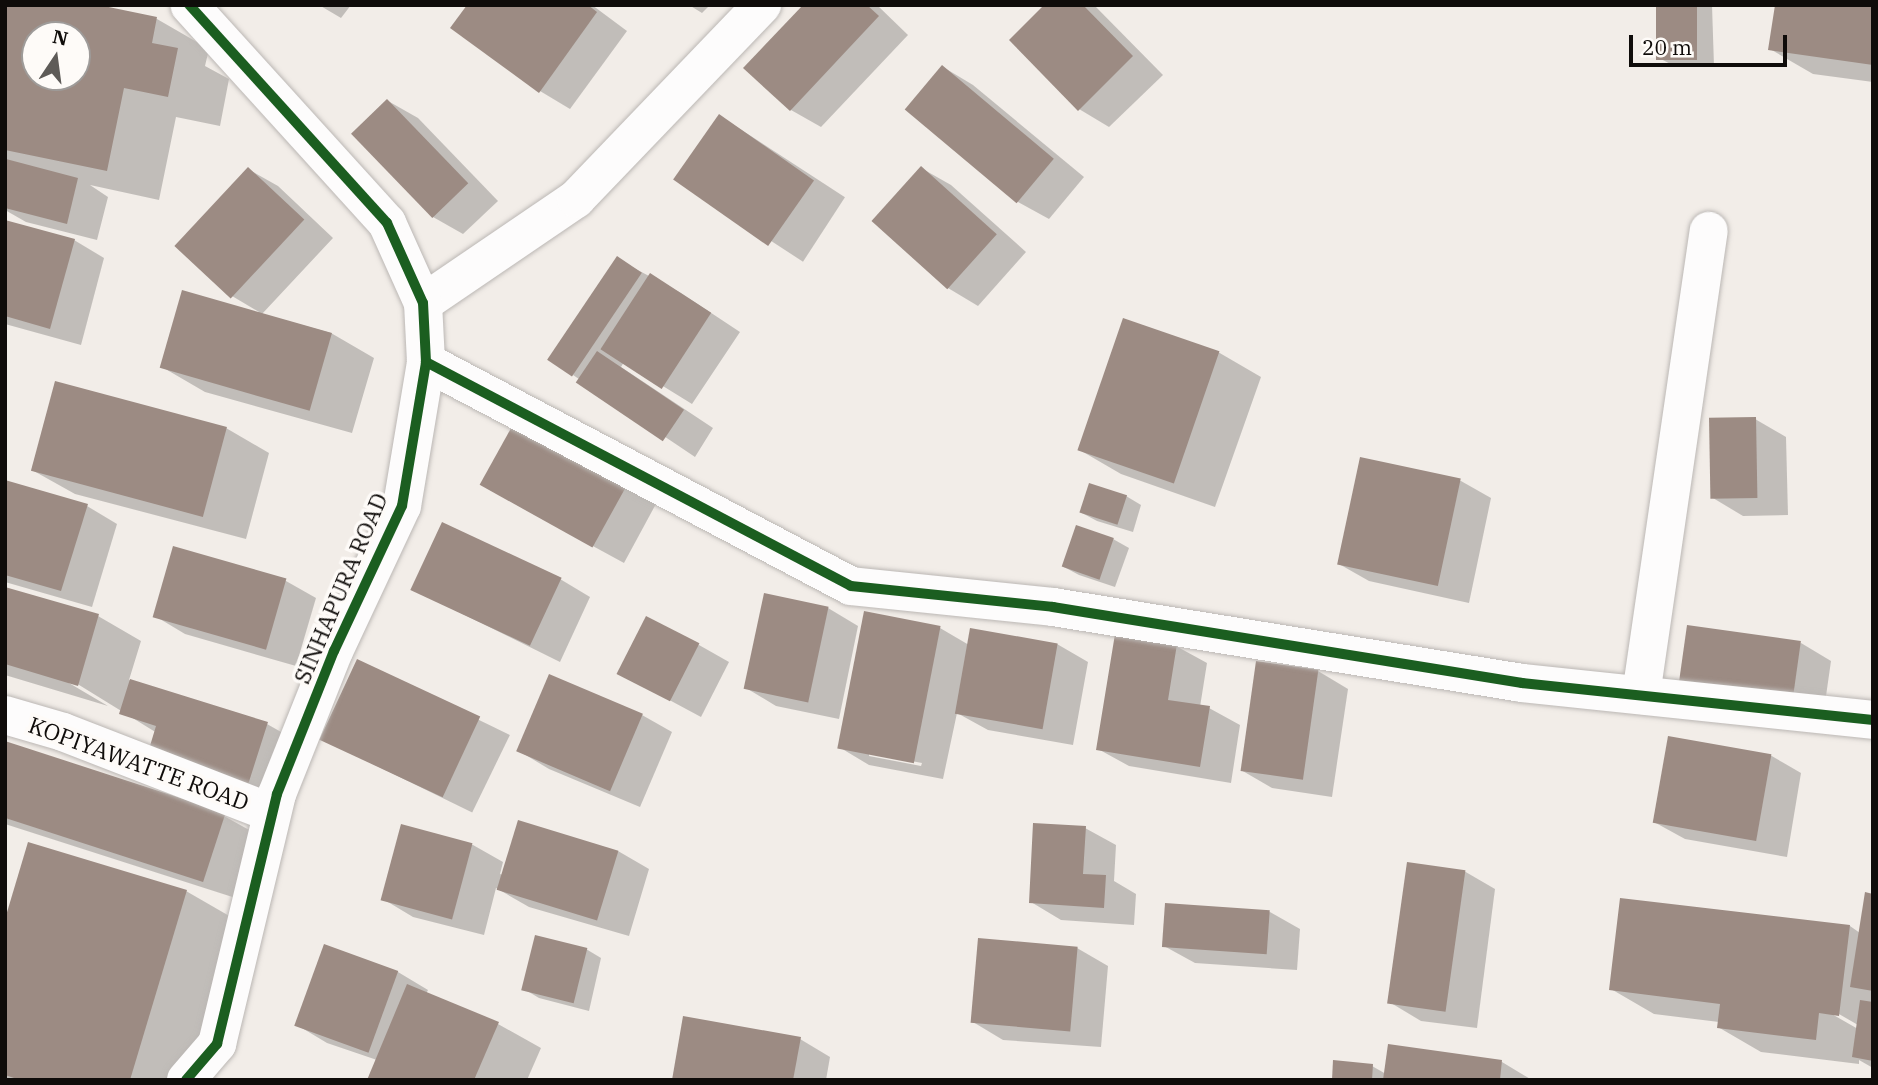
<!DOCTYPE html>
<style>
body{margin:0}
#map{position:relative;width:1878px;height:1085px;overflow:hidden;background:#f2ede8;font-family:"IBM Plex Serif",serif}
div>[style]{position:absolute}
.shadow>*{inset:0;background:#0003;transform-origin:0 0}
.building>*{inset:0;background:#9c8b83;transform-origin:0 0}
.roads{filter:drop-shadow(0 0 2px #bbb7b4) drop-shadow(0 0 2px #bbb7b4)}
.minor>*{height:38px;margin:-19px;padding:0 19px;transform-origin:19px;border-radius:19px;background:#fdfcfc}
.cycleway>*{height:10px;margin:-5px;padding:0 5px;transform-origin:5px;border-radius:5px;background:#1b5e20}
span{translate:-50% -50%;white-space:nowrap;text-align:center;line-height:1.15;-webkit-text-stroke:7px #fefbf8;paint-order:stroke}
.street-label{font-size:23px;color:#0f0c0a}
.frame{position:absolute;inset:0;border:7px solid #0f0c0a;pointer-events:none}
.north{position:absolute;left:21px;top:21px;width:70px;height:70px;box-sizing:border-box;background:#fefbf8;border:2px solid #9e9b99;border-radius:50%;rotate:13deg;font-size:19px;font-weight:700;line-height:28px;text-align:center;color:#0f0c0a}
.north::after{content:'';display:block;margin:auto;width:24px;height:32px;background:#5e5b58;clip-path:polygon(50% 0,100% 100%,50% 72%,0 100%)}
.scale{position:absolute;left:1629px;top:35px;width:158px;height:32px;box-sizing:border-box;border:4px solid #0f0c0a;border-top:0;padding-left:9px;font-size:21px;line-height:24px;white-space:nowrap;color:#0f0c0a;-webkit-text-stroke:5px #fefbf8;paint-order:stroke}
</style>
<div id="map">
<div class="shadow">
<div style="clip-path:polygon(evenodd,5px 5px,157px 19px,209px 49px,205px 66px,229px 79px,220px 126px,176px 117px,159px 200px,90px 185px,108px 197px,97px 240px,26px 222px,5px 210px,5px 5px,35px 35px,77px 35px,77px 77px,35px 77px,35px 35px)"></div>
<div style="clip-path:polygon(319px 5px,351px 5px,341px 18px)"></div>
<div style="clip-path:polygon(469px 5px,592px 5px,627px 31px,570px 109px,540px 91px)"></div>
<div style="clip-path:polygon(689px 5px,710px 5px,702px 13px)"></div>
<div style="clip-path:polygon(805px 5px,877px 5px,908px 35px,821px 127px,791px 110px)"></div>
<div style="clip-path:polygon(1047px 5px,1094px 5px,1163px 75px,1109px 127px,1079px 109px)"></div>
<div style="clip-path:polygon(1658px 5px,1712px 5px,1714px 66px,1676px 67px,1661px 59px)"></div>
<div style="clip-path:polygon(1873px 5px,1873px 82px,1813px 74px,1770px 49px)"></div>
<div style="clip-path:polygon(943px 67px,973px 85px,1084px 177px,1049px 219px,1018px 202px,907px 109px)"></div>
<div style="clip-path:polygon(388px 101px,418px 118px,498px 201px,463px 234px,433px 217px)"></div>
<div style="left:720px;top:116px;width:149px;height:77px;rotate:33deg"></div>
<div style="clip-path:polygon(921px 168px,951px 185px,1026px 252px,978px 306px,948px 288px)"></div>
<div style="clip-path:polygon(248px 169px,278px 186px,333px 238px,262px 314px,331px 333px,374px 358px,352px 433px,205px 392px,162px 367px,259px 312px,232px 296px)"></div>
<div style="clip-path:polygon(5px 221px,74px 240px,104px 258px,81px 345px,5px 324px)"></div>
<div style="clip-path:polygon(617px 259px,681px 293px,740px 332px,692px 404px,624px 362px,621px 367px,713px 428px,695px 457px,573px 375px)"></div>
<div style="clip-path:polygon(1218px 352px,1261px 377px,1215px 507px,1121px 474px,1078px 449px)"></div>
<div style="clip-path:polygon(1755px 419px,1786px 437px,1788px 515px,1743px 516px,1713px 498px)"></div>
<div style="clip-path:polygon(515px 424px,657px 502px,624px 563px,512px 502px)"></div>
<div style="clip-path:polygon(226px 428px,269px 453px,246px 539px,75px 494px,32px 470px)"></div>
<div style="clip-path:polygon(1362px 460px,1461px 481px,1491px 498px,1469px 603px,1369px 581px,1339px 564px)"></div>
<div style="clip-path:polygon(5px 482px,87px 506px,117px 524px,92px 607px,5px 582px)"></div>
<div style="clip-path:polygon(1126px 496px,1141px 505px,1133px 532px,1097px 521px,1082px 513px)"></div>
<div style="clip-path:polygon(1113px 539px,1129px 548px,1115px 587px,1079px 575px,1064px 567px)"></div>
<div style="clip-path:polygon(175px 548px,286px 581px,316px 598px,296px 666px,185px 634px,155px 616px)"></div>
<div style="clip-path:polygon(560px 579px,590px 597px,560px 662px,412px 589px)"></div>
<div style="clip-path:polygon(5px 588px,98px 616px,141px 641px,129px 680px,267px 724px,297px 741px,277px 807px,71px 680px,69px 683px,108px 706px,5px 675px)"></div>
<div style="clip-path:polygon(828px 608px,858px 626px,839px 719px,776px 706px,746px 688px)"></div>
<div style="clip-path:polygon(evenodd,940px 628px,969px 645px,1057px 644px,1088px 662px,1073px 745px,988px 730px,957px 713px,943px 779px,869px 765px,839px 747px,940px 628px,869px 753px,922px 763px,921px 766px,869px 756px,869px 753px)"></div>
<div style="clip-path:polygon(1801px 643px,1831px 661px,1823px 717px,1711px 701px)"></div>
<div style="clip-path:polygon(699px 645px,729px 662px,701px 717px,619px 673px)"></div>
<div style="clip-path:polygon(1176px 646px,1207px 663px,1200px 707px,1209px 708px,1240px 725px,1231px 783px,1129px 766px,1098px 749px)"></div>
<div style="left:358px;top:661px;width:169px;height:86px;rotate:26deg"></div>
<div style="clip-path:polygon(1318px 671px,1348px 689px,1332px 797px,1272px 788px,1241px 770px)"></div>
<div style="clip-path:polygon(642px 715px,672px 732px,640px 807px,549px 769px,519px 751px)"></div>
<div style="clip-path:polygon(5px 742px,224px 816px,267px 840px,248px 902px,5px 824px)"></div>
<div style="clip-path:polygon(1770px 755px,1801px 773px,1787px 857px,1685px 839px,1654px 822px)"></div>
<div style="clip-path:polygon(402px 826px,473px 845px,503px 862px,500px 874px,503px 875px,618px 851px,649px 869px,629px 936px,529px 907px,496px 888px,484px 935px,413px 917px,383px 899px)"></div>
<div style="clip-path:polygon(1085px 828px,1116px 845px,1114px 881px,1136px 894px,1134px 925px,1061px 920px,1031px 902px)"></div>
<div style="clip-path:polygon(1464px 871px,1495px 889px,1477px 1028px,1421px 1021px,1391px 1003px)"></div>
<div style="clip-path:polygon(186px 891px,238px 921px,191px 1080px,5px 1080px,5px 925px)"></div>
<div style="clip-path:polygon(evenodd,1873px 895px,1873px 1068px,1859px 1060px,1859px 1064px,1761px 1052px,1718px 1027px,1719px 1022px,1654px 1014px,1611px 989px,1850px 926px,1860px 933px,1873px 895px,1832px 1010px,1858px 1025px,1858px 1029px,1830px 1013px,1832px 1010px)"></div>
<div style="clip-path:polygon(1270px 912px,1300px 929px,1297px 970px,1195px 963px,1164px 946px)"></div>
<div style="clip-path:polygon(325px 946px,398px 972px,428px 990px,426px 994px,498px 1024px,541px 1048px,527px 1080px,369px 1080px,377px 1060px,327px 1043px,297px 1025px)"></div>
<div style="clip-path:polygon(1077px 948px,1108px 966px,1101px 1047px,1003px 1040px,973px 1022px)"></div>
<div style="clip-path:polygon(586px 949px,601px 958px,589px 1011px,539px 998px,524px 989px)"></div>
<div style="clip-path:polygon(800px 1039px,830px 1057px,826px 1080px,674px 1080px)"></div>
<div style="clip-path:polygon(1502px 1062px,1532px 1080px,1334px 1080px,1372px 1066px,1386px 1074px)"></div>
</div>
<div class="building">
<div style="clip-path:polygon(evenodd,5px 5px,99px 5px,157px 17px,152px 43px,178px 48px,168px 97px,124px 88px,107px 171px,5px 150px,5px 5px,35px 35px,77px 35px,77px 77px,35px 77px,35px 35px)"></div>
<div style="clip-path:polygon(467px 5px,588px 5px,597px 12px,539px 93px,450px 28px)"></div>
<div style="clip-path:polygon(803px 5px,867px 5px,879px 16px,790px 111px,743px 68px)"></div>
<div style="clip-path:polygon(1044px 5px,1083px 5px,1133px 56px,1078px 111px,1009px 40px)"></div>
<div style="left:1656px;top:5px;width:41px;height:55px"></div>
<div style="clip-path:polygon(1775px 5px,1873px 5px,1873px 65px,1768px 50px)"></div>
<div style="left:942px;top:65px;width:146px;height:58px;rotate:40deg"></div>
<div style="left:387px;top:99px;width:117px;height:50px;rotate:46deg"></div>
<div style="left:719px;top:114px;width:116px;height:80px;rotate:35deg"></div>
<div style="clip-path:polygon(6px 159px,78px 178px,67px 224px,5px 208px)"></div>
<div style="left:921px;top:166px;width:102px;height:74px;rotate:42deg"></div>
<div style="left:248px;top:167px;width:77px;height:108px;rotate:43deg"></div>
<div style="clip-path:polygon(5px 220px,75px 239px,50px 329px,5px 316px)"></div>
<div style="left:617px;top:256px;width:30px;height:125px;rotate:34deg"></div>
<div style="left:650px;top:273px;width:73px;height:91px;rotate:33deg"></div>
<div style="left:182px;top:290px;width:156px;height:81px;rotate:16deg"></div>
<div style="left:1123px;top:318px;width:102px;height:140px;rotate:19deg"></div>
<div style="left:597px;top:351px;width:105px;height:38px;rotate:34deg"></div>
<div style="left:55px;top:381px;width:178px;height:93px;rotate:15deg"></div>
<div style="left:1756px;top:417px;width:81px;height:47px;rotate:89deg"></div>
<div style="left:515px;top:421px;width:129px;height:73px;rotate:29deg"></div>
<div style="left:1360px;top:457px;width:103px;height:110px;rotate:12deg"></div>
<div style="clip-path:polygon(5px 480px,88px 504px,61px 591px,5px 575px)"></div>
<div style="left:1089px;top:483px;width:40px;height:31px;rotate:18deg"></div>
<div style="left:442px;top:522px;width:132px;height:75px;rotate:25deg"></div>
<div style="left:1076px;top:525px;width:40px;height:44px;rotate:19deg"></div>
<div style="left:173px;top:546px;width:118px;height:74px;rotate:16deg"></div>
<div style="clip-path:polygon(5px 587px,99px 614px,78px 686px,5px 664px)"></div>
<div style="left:764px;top:593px;width:66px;height:98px;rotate:12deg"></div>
<div style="left:864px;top:611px;width:78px;height:140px;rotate:11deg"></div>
<div style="left:646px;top:616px;width:60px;height:65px;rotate:27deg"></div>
<div style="left:1687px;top:625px;width:115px;height:60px;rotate:8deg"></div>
<div style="left:970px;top:628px;width:89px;height:87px;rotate:10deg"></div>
<div style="clip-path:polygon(1115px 634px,1177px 644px,1168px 700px,1210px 706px,1200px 767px,1096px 750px)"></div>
<div style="left:357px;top:659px;width:136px;height:89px;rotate:25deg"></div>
<div style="left:1256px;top:661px;width:63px;height:111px;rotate:8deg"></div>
<div style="left:549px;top:674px;width:102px;height:84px;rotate:23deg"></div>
<div style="clip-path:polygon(130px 679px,268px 722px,246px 791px,146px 759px,156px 726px,119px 714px)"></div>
<div style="left:1668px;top:736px;width:105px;height:88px;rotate:10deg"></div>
<div style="left:5px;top:741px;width:232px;height:73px;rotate:18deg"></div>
<div style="left:518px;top:820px;width:105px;height:73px;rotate:17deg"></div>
<div style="clip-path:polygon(1033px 823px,1086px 826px,1083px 874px,1106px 875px,1104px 908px,1029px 903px)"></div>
<div style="left:401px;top:824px;width:74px;height:79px;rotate:15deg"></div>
<div style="clip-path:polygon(28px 842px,187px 890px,130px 1080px,20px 1080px,5px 1075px,5px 919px)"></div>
<div style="left:1407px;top:862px;width:59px;height:143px;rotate:8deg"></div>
<div style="clip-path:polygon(1865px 892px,1873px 894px,1873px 991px,1850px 987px)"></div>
<div style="clip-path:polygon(1620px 898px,1850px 925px,1839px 1016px,1819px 1013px,1816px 1040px,1717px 1028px,1720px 1004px,1609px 990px)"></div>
<div style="left:1165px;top:903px;width:105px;height:44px;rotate:4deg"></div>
<div style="left:535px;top:935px;width:54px;height:57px;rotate:14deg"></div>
<div style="left:978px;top:938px;width:100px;height:85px;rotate:5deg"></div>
<div style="left:324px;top:944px;width:79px;height:87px;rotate:20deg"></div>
<div style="clip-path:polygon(407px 984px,499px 1022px,474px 1080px,367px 1080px)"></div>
<div style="clip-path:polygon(1860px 1000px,1873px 1002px,1873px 1061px,1852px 1057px)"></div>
<div style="clip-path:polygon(683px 1016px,801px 1037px,793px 1080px,672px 1080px)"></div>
<div style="clip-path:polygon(1388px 1044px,1502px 1060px,1500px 1080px,1383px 1080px)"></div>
<div style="clip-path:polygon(1333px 1060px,1373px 1064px,1372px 1080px,1332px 1080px)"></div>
</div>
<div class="roads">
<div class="minor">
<div style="left:423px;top:303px;width:185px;rotate:-34.2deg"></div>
<div style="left:576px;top:199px;width:269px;rotate:-46.2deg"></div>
<div style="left:426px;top:362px;width:480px;rotate:27.8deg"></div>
<div style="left:851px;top:586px;width:203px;rotate:5.9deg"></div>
<div style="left:1053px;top:607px;width:475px;rotate:9.2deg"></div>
<div style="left:1522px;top:683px;width:353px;rotate:6deg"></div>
<div style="left:1641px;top:695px;width:469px;rotate:-81.7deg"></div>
<div style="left:5px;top:715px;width:60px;rotate:16.3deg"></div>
<div style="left:63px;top:732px;width:224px;rotate:21.2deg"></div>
<div style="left:186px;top:1080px;width:48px;rotate:-49.3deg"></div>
<div style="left:217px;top:1044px;width:257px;rotate:-76.5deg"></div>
<div style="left:277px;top:794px;width:154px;rotate:-68.3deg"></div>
<div style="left:334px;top:651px;width:160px;rotate:-64.9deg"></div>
<div style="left:402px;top:506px;width:146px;rotate:-80.5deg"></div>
<div style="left:426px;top:362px;width:59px;rotate:-92.9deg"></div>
<div style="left:423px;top:303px;width:88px;rotate:-114.2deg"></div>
<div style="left:387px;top:223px;width:294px;rotate:-132.2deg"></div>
</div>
</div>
<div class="cycleway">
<div style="left:426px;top:362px;width:480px;rotate:27.8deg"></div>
<div style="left:851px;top:586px;width:203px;rotate:5.9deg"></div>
<div style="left:1053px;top:607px;width:475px;rotate:9.2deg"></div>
<div style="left:1522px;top:683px;width:353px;rotate:6deg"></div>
<div style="left:186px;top:1080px;width:48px;rotate:-49.3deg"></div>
<div style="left:217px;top:1044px;width:257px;rotate:-76.5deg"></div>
<div style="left:277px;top:794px;width:154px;rotate:-68.3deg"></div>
<div style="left:334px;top:651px;width:160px;rotate:-64.9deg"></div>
<div style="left:402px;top:506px;width:146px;rotate:-80.5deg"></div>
<div style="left:426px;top:362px;width:59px;rotate:-92.9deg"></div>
<div style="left:423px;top:303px;width:88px;rotate:-114.2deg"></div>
<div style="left:387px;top:223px;width:294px;rotate:-132.2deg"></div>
</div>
<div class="street-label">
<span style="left:340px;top:588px;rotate:-67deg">SINHAPURA ROAD</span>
<span style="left:139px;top:763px;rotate:20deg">KOPIYAWATTE ROAD</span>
</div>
<div class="frame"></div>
<div class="north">N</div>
<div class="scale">20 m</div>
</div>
